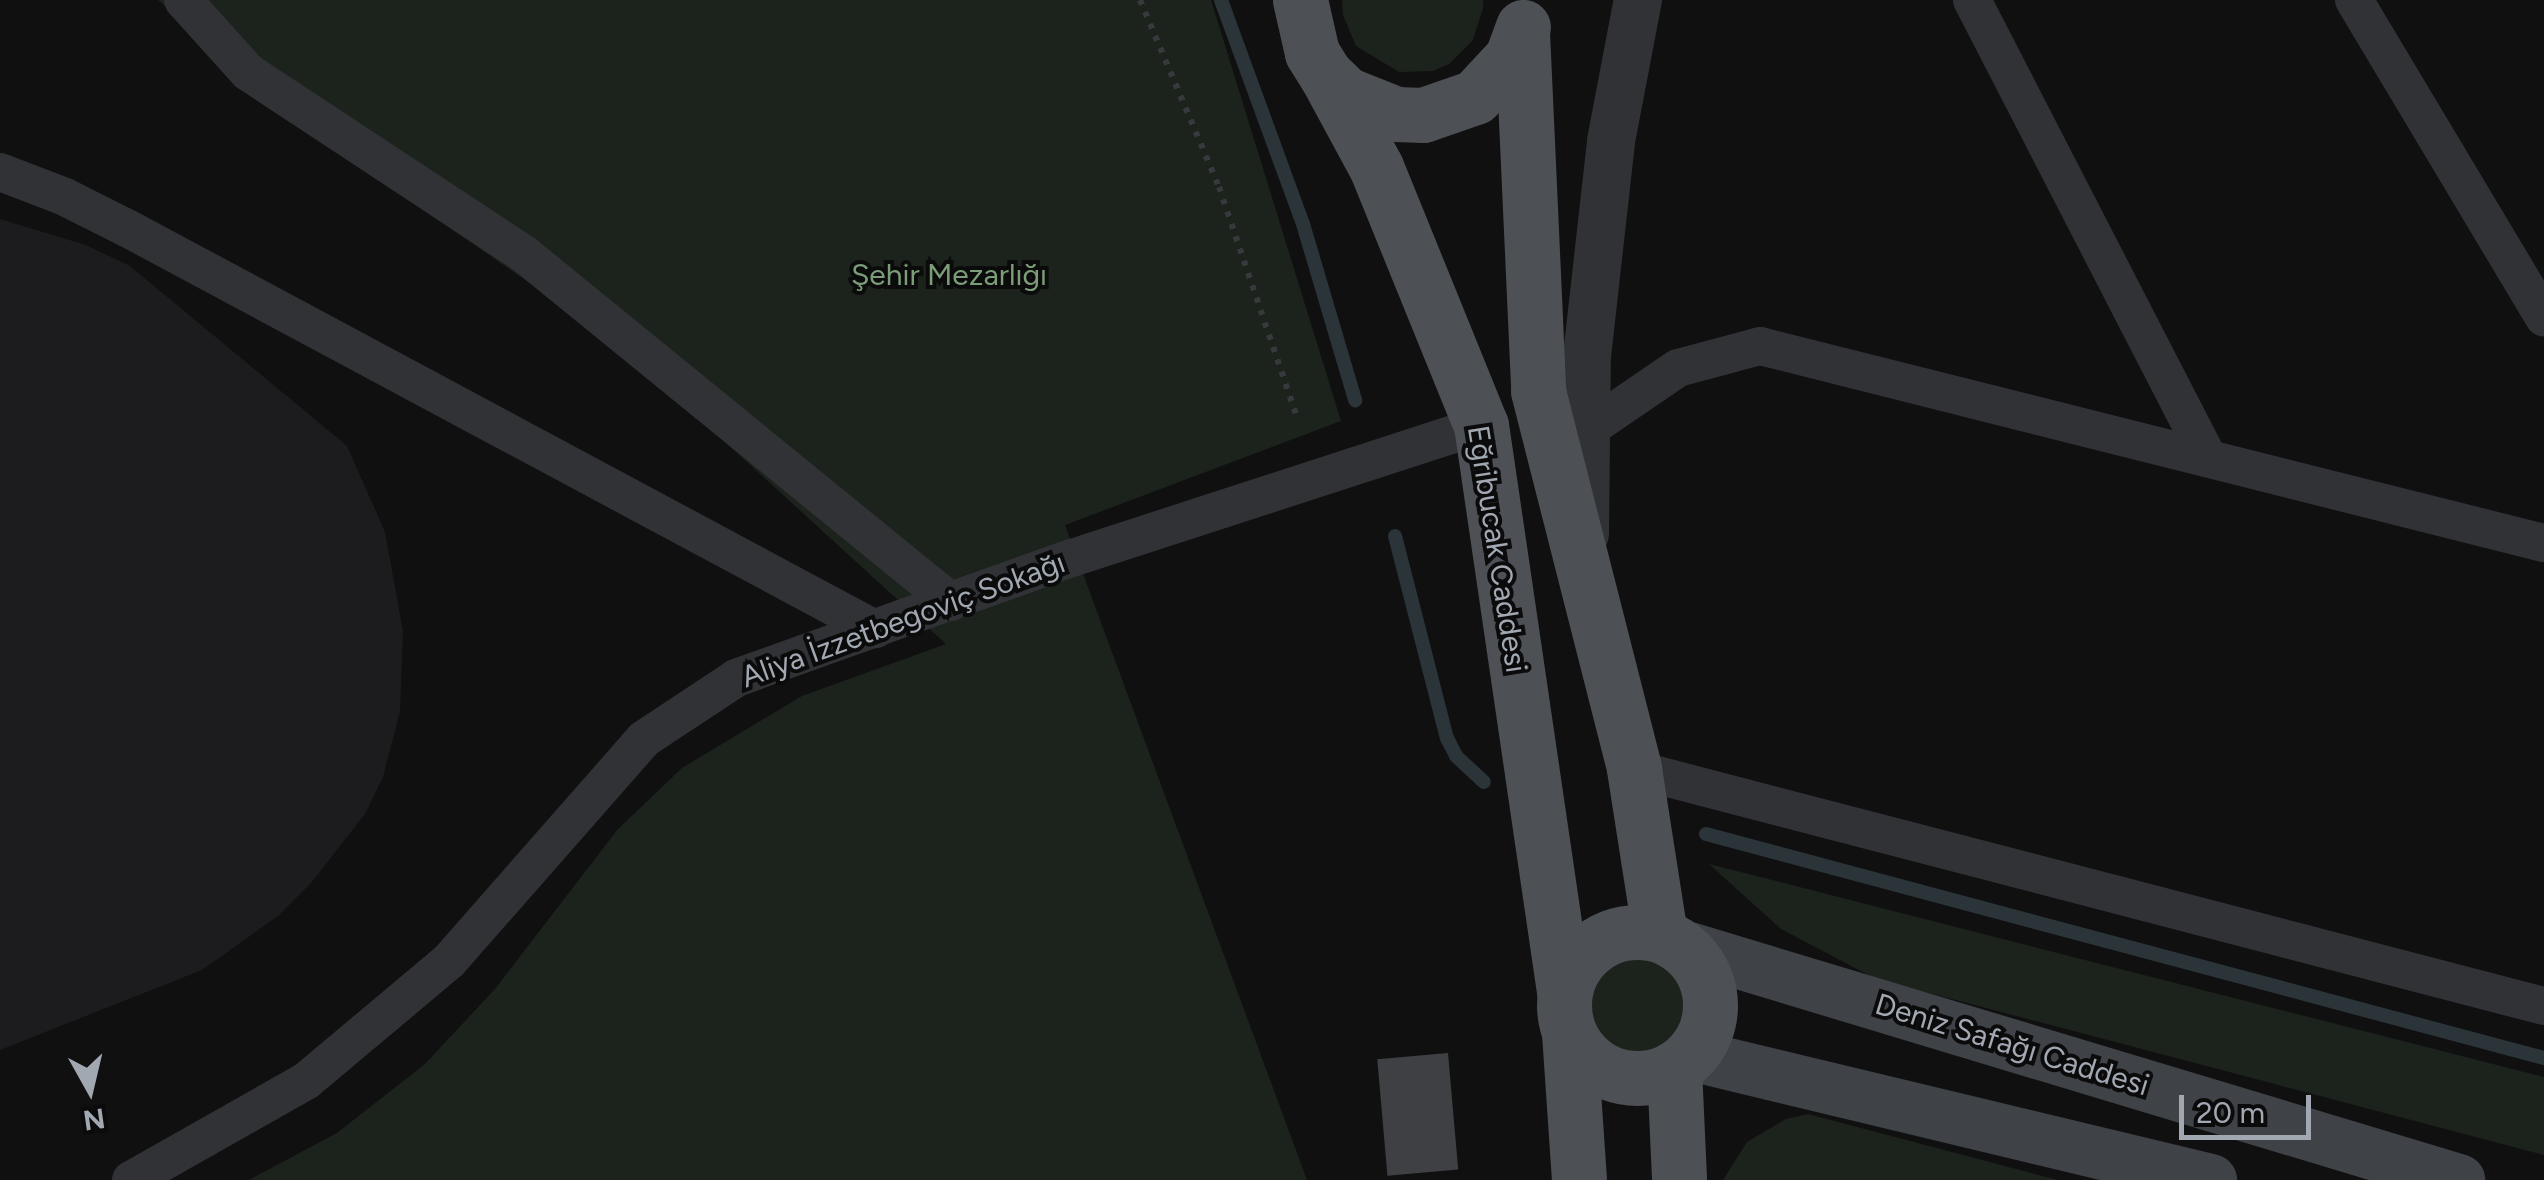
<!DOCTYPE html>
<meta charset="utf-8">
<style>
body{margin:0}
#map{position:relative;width:2544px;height:1180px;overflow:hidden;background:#101011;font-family:Figtree,sans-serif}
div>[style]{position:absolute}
.built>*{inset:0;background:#1c1c1e}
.green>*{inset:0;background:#1c231c}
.round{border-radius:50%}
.stream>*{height:14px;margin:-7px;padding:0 7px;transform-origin:7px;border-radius:7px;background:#2a3439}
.building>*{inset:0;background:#3f4044;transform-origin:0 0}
.path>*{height:6px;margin-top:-3px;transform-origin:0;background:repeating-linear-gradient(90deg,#37393d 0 5px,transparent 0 13px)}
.minor>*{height:38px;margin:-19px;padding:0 19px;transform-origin:19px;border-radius:19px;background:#313236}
.tertiary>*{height:48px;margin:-24px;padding:0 24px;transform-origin:24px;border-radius:24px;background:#313236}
.secondary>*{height:52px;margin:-26px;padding:0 26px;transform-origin:26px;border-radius:26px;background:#3f4246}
.primary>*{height:55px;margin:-27.5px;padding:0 27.5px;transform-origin:27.5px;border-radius:27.5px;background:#4d5055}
.primary>.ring{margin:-27.5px;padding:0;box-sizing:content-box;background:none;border:55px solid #4d5055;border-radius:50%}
span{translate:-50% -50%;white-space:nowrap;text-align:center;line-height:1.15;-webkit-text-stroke:8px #0b0b0c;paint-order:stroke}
.park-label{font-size:30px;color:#7b9d78}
.street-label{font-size:30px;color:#a1a8b2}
.north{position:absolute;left:40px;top:1040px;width:100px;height:100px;-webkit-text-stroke:8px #0b0b0c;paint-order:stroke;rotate:172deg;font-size:28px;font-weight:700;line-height:40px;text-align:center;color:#a1a8b2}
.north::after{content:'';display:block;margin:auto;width:35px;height:45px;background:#a1a8b2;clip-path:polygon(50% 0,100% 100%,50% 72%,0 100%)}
.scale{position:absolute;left:2179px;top:1095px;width:132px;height:45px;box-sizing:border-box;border:5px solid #a1a8b2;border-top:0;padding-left:12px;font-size:30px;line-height:35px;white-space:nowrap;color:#a1a8b2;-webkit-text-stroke:8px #0b0b0c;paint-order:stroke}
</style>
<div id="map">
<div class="built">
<div style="clip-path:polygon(0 219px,86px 245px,130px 266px,347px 446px,385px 532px,403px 631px,400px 711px,383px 777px,365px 814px,311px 883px,278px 916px,202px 970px,0 1050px)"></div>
</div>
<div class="green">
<div style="clip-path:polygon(158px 0,1211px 0,1341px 421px,1065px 525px,1307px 1180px,249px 1180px,337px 1133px,425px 1064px,495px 989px,618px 829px,682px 768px,802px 696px,946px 644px,617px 343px,399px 193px)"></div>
<div style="clip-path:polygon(1342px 0,1483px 0,1483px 8px,1473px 40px,1449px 64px,1433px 71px,1399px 72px,1356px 46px,1343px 15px)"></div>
<div style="clip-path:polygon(1709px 864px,2544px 1077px,2544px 1155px,1876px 979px,1781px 929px)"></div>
<div class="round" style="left:1590px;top:958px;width:94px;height:94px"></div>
<div style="clip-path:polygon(1808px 1114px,2058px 1180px,1723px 1180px,1747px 1142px,1786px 1119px)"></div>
</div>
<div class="stream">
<div style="left:1221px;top:0;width:239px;rotate:69.9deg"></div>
<div style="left:1303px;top:224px;width:184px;rotate:73.5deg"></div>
<div style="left:1395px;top:536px;width:209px;rotate:75.6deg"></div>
<div style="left:1447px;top:738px;width:20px;rotate:63deg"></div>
<div style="left:1456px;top:756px;width:38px;rotate:43deg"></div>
<div style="left:1706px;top:834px;width:867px;rotate:14.97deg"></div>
</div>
<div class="building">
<div style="left:1448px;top:1053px;width:117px;height:71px;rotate:85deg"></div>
</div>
<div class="path">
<div style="left:1140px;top:0;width:203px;rotate:67.1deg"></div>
<div style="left:1219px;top:187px;width:240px;rotate:71.3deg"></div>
</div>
<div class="minor">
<div style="left:183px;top:0;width:97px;rotate:47.9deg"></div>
<div style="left:248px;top:72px;width:331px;rotate:33.4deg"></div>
<div style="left:524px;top:254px;width:551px;rotate:39.18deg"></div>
<div style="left:1972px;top:0;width:515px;rotate:62.74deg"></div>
<div style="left:2354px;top:0;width:370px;rotate:59.1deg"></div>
<div style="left:0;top:172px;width:70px;rotate:21deg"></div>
<div style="left:65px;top:197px;width:69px;rotate:26.6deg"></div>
<div style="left:127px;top:228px;width:849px;rotate:28.2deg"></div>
<div style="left:1587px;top:430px;width:110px;rotate:-34.3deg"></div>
<div style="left:1678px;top:368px;width:85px;rotate:-15deg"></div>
<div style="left:1760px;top:346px;width:808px;rotate:14.11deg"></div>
<div style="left:1634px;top:769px;width:940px;rotate:14.6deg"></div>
<div style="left:131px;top:1180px;width:201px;rotate:-29.5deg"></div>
<div style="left:306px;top:1081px;width:187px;rotate:-40deg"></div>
<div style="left:449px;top:961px;width:295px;rotate:-48.7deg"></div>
<div style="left:644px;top:739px;width:110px;rotate:-33.5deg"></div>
<div style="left:736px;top:678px;width:357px;rotate:-19.7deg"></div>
<div style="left:1072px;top:558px;width:430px;rotate:-18deg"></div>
</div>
<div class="tertiary">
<div style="left:1585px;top:534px;width:178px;rotate:-89.4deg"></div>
<div style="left:1587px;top:356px;width:216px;rotate:-83.6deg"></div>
<div style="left:1611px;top:141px;width:144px;rotate:-79.2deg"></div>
</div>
<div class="secondary">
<div style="left:1679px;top:945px;width:815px;rotate:16.77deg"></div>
<div style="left:1691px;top:1055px;width:535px;rotate:13.52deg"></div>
</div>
<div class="primary">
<div style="left:1300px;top:0;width:54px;rotate:77.2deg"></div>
<div style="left:1312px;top:53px;width:26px;rotate:58deg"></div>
<div style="left:1326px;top:75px;width:28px;rotate:44deg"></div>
<div style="left:1346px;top:94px;width:54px;rotate:21.8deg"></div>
<div style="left:1396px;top:114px;width:27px;rotate:2deg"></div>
<div style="left:1423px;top:115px;width:55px;rotate:-19.1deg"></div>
<div style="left:1475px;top:97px;width:54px;rotate:-47.2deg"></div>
<div style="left:1512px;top:57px;width:32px;rotate:-70deg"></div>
<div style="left:1522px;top:32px;width:359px;rotate:87.4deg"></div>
<div style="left:1538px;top:391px;width:390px;rotate:75.7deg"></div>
<div style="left:1634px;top:769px;width:168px;rotate:81.1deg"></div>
<div style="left:1326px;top:75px;width:105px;rotate:61.5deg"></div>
<div style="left:1376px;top:167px;width:279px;rotate:67.9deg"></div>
<div style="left:1481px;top:425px;width:572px;rotate:81.66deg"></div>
<div class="ring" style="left:1564px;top:932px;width:91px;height:91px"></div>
<div style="left:1569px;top:1033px;width:147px;rotate:86.1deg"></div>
<div style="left:1674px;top:1068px;width:112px;rotate:87.4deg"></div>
</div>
<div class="park-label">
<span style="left:949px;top:275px">Şehir Mezarlığı</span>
</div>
<div class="street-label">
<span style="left:1497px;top:549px;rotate:81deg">Eğribucak Caddesi</span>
<span style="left:903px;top:620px;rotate:-20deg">Aliya İzzetbegoviç Sokağı</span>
<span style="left:2012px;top:1045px;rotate:17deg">Deniz Safağı Caddesi</span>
</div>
<div class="north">N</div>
<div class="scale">20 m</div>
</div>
